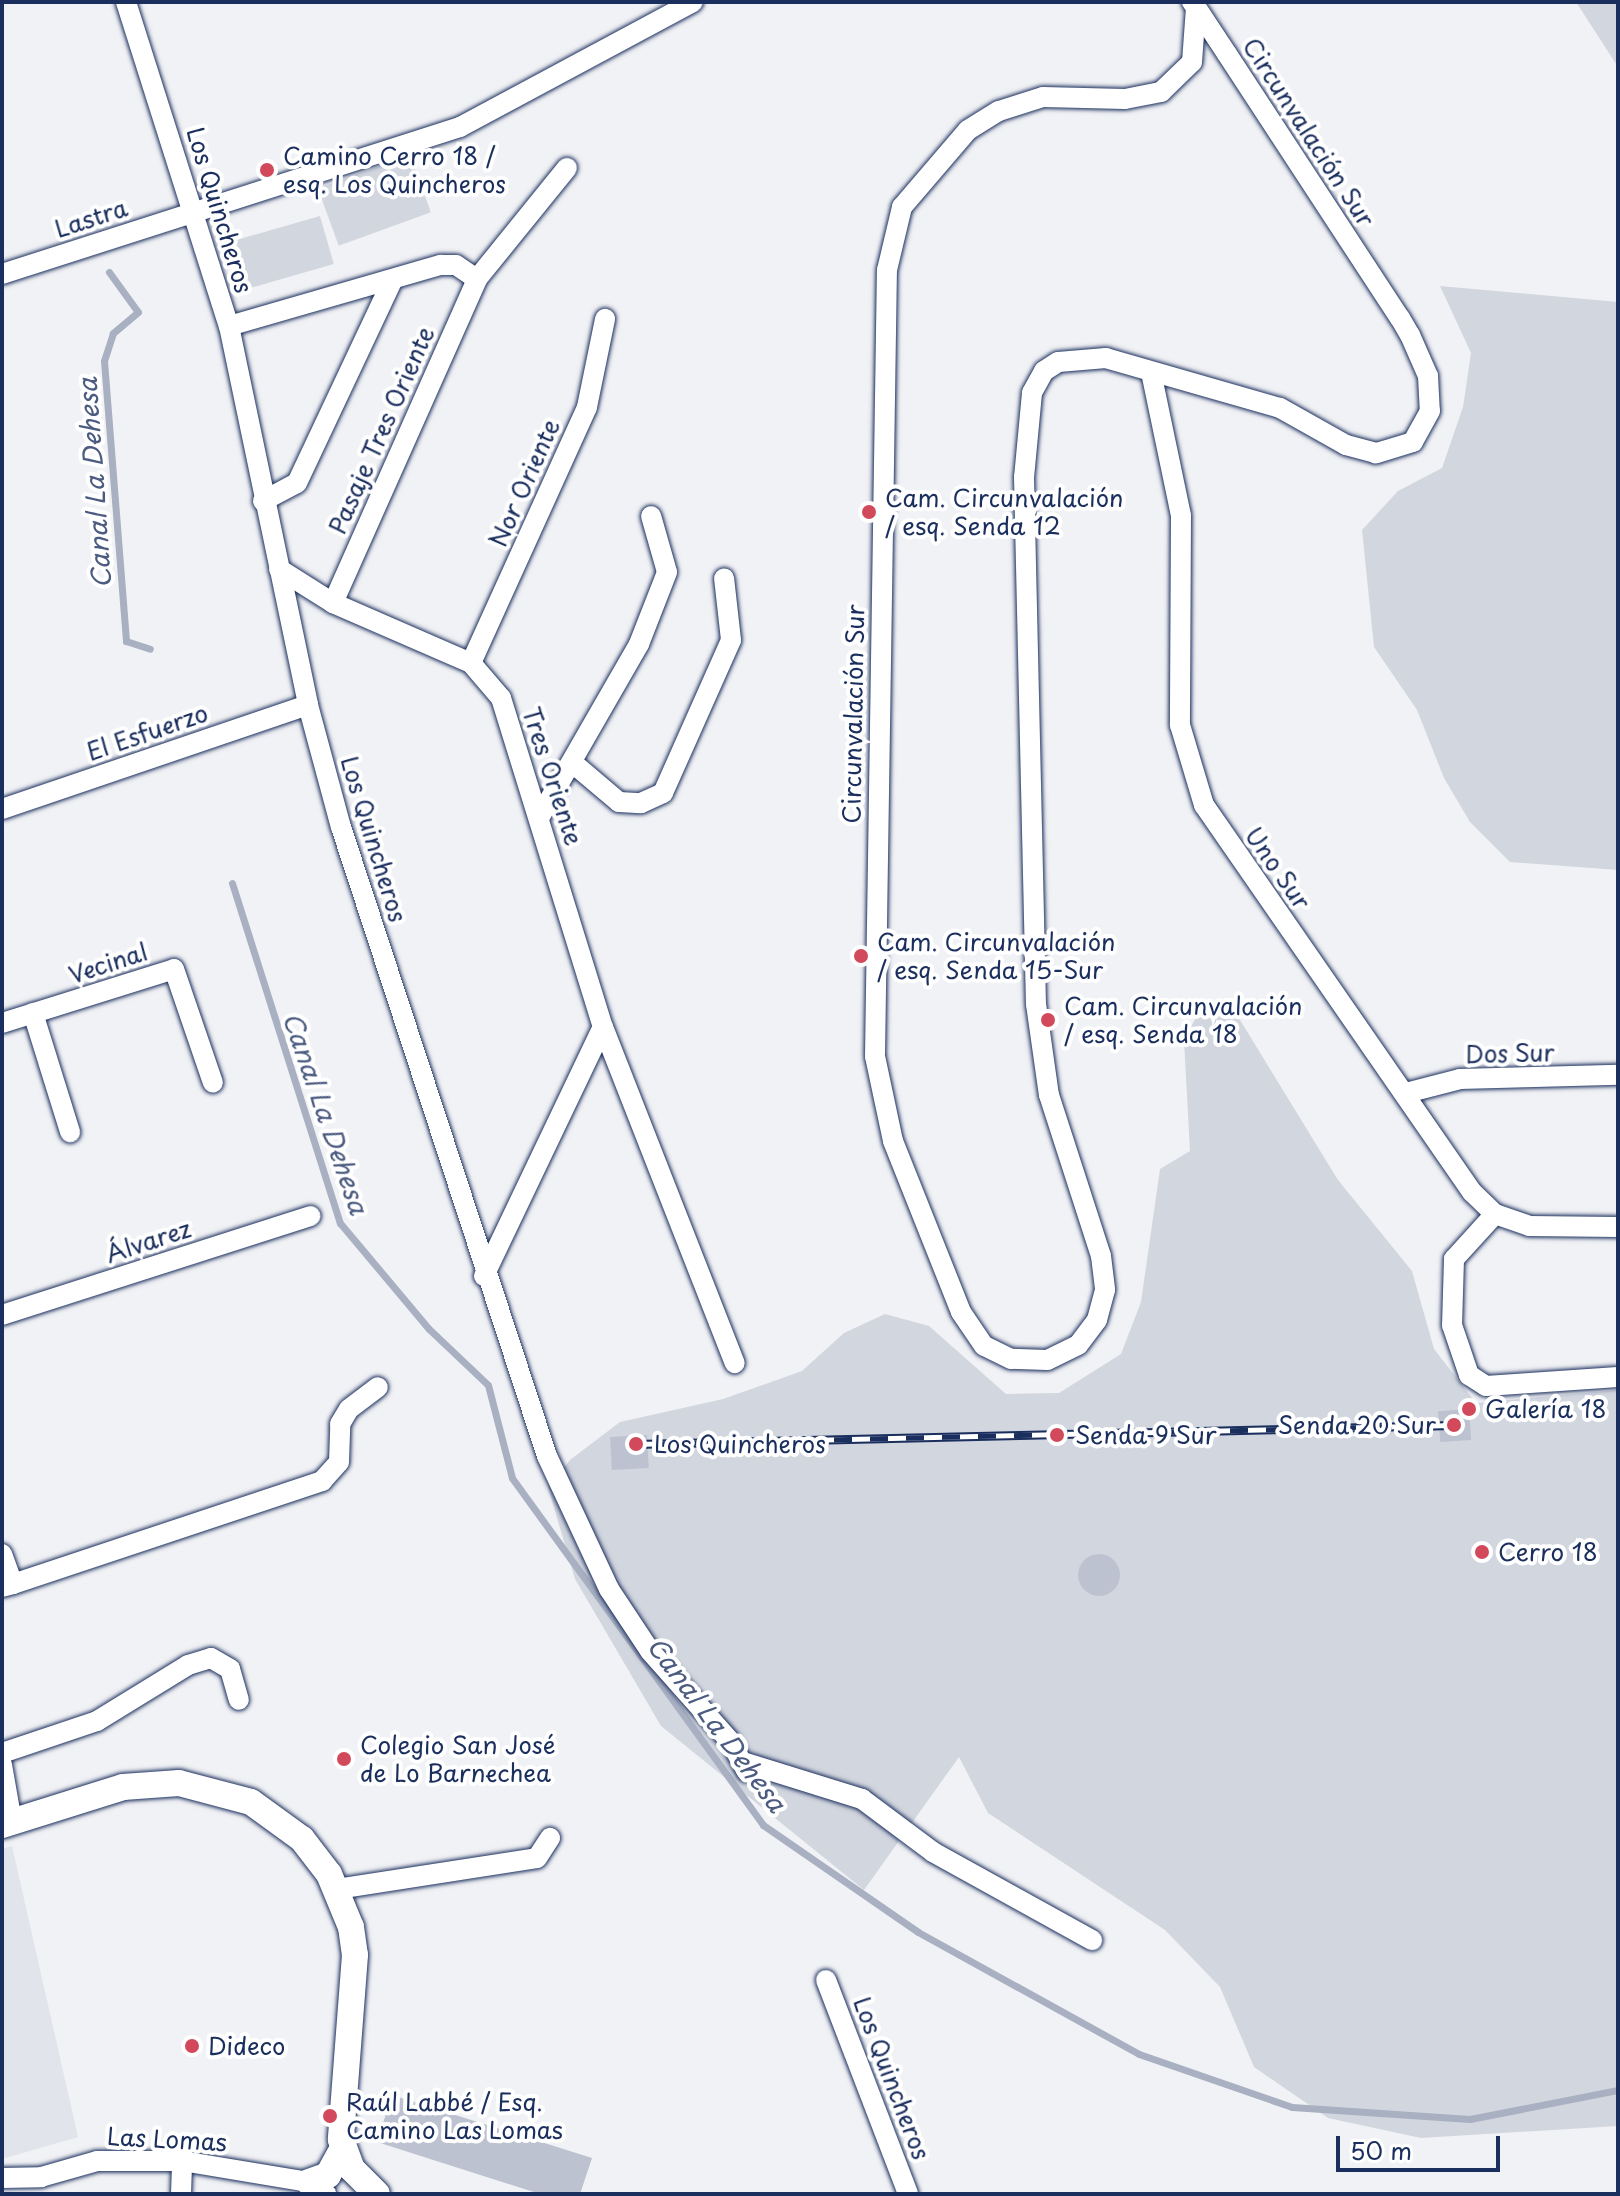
<!DOCTYPE html>
<meta charset="utf-8">
<style>
body{margin:0}
#map{position:relative;width:1620px;height:2196px;overflow:hidden;background:#f1f2f5;font-family:"Playpen Sans",sans-serif}
div>[style]{position:absolute}
.built>*{inset:0;background:#e1e4ea}
.green>*{inset:0;background:#d2d6df;transform-origin:0 0}
.stream>*{height:7px;margin:-3.5px;padding:0 3.5px;transform-origin:3.5px;border-radius:3.5px;background:#a8b0c2}
.building>*{inset:0;background:#bcc2d0;transform-origin:0 0}
.round{border-radius:50%}
.roads{filter:drop-shadow(0 0 2px #1b2f5e) drop-shadow(0 0 2px #1b2f5e)}
.minor>*{height:20px;margin:-10px;padding:0 10px;transform-origin:10px;border-radius:10px;background:#fff}
.tertiary>*{height:26px;margin:-13px;padding:0 13px;transform-origin:13px;border-radius:13px;background:#fff}
.rail>*{height:9px;margin-top:-4.5px;transform-origin:0;background:repeating-linear-gradient(90deg,#fff 0 18px,#1b2f5e 0 36px);box-sizing:border-box;border-block:2px solid #1b2f5e}
.dots>*{width:22px;height:22px;translate:-50% -50%;box-sizing:border-box;border:4px solid #fff;border-radius:50%}
span{translate:-50% -50%;white-space:nowrap;text-align:center;line-height:1.15;-webkit-text-stroke:8px #fff;paint-order:stroke}
.street-label{font-size:24px;color:#1b2f5e}
.poi-label{font-size:24px;color:#1b2f5e}
.left{translate:0 -50%;text-align:left}
.right{translate:-100% -50%;text-align:right}
.water-label{font-size:26px;color:#4c5c81;font-style:italic}
.frame{position:absolute;inset:0;border:4px solid #1b2f5e;pointer-events:none}
.scale{position:absolute;left:1336px;top:2136px;width:164px;height:36px;box-sizing:border-box;border:4px solid #1b2f5e;border-top:0;padding-left:10px;font-size:24px;line-height:28px;white-space:nowrap;color:#1b2f5e;-webkit-text-stroke:6px #fff;paint-order:stroke}
</style>
<div id="map">
<div class="built">
<div style="clip-path:polygon(12px 1846px,78px 2137px,2px 2159px,2px 1849px)"></div>
</div>
<div class="green">
<div style="clip-path:polygon(1576px 2px,1618px 2px,1618px 67px)"></div>
<div style="left:410px;top:155px;width:61px;height:98px;rotate:70deg"></div>
<div style="left:320px;top:216px;width:50px;height:93px;rotate:74deg"></div>
<div style="clip-path:polygon(1440px 286px,1618px 302px,1618px 870px,1510px 862px,1470px 822px,1444px 778px,1417px 710px,1374px 647px,1362px 530px,1398px 491px,1442px 468px,1463px 407px,1471px 353px)"></div>
<div style="clip-path:polygon(1200px 1010px,1237px 1015px,1338px 1180px,1412px 1271px,1434px 1349px,1476px 1403px,1618px 1390px,1618px 2126px,1421px 2138px,1328px 2118px,1254px 2067px,1220px 1987px,1165px 1930px,988px 1813px,959px 1757px,864px 1890px,661px 1726px,575px 1579px,548px 1487px,570px 1460px,620px 1422px,723px 1399px,802px 1371px,844px 1333px,885px 1314px,929px 1326px,1006px 1394px,1059px 1393px,1121px 1354px,1141px 1302px,1160px 1169px,1190px 1151px,1184px 1040px)"></div>
</div>
<div class="stream">
<div style="left:109px;top:272px;width:49px;rotate:54.1deg"></div>
<div style="left:138px;top:312px;width:33px;rotate:140deg"></div>
<div style="left:113px;top:333px;width:29px;rotate:108deg"></div>
<div style="left:104px;top:361px;width:281px;rotate:85.5deg"></div>
<div style="left:126px;top:641px;width:25px;rotate:18deg"></div>
<div style="left:232px;top:883px;width:357px;rotate:72.4deg"></div>
<div style="left:340px;top:1223px;width:138px;rotate:50deg"></div>
<div style="left:429px;top:1329px;width:81px;rotate:43.5deg"></div>
<div style="left:488px;top:1385px;width:96px;rotate:75.5deg"></div>
<div style="left:512px;top:1478px;width:428px;rotate:54.1deg"></div>
<div style="left:763px;top:1825px;width:188px;rotate:34.6deg"></div>
<div style="left:918px;top:1932px;width:252px;rotate:28.9deg"></div>
<div style="left:1139px;top:2054px;width:162px;rotate:19.1deg"></div>
<div style="left:1292px;top:2107px;width:178px;rotate:3.9deg"></div>
<div style="left:1470px;top:2119px;width:151px;rotate:-11.1deg"></div>
</div>
<div class="building">
<div style="left:1469px;top:1409px;width:31px;height:31px;rotate:86deg"></div>
<div style="left:647px;top:1435px;width:33px;height:37px;rotate:87deg"></div>
<div class="round" style="left:1078px;top:1554px;width:42px;height:42px"></div>
<div style="clip-path:polygon(392px 2095px,592px 2158px,580px 2194px,540px 2194px,377px 2142px)"></div>
</div>
<div class="roads">
<div class="minor">
<div style="left:126px;top:2px;width:340px;rotate:72.4deg"></div>
<div style="left:229px;top:326px;width:387px;rotate:78.2deg"></div>
<div style="left:308px;top:705px;width:126px;rotate:74.9deg"></div>
<div style="left:341px;top:827px;width:662px;rotate:71.87deg"></div>
<div style="left:547px;top:1456px;width:147px;rotate:65deg"></div>
<div style="left:609px;top:1589px;width:74px;rotate:56.5deg"></div>
<div style="left:650px;top:1651px;width:120px;rotate:48.4deg"></div>
<div style="left:730px;top:1741px;width:35px;rotate:61deg"></div>
<div style="left:1192px;top:2px;width:6px;rotate:51deg"></div>
<div style="left:1196px;top:7px;width:56px;rotate:56.6deg"></div>
<div style="left:1227px;top:54px;width:316px;rotate:56.8deg"></div>
<div style="left:1400px;top:318px;width:20px;rotate:60deg"></div>
<div style="left:1410px;top:335px;width:45px;rotate:66.3deg"></div>
<div style="left:1428px;top:376px;width:35px;rotate:87deg"></div>
<div style="left:1430px;top:411px;width:35px;rotate:119deg"></div>
<div style="left:1413px;top:442px;width:39px;rotate:163deg"></div>
<div style="left:1376px;top:453px;width:31px;rotate:-165deg"></div>
<div style="left:1346px;top:445px;width:76px;rotate:-150.7deg"></div>
<div style="left:1280px;top:408px;width:181px;rotate:-164deg"></div>
<div style="left:1106px;top:358px;width:48px;rotate:175.2deg"></div>
<div style="left:1058px;top:362px;width:17px;rotate:147deg"></div>
<div style="left:1044px;top:371px;width:25px;rotate:119deg"></div>
<div style="left:1032px;top:393px;width:84px;rotate:95.4deg"></div>
<div style="left:1024px;top:477px;width:527px;rotate:88.7deg"></div>
<div style="left:1036px;top:1004px;width:92px;rotate:81.9deg"></div>
<div style="left:1049px;top:1095px;width:169px;rotate:72.1deg"></div>
<div style="left:1101px;top:1256px;width:34px;rotate:83deg"></div>
<div style="left:1105px;top:1290px;width:31px;rotate:105deg"></div>
<div style="left:1097px;top:1320px;width:31px;rotate:127deg"></div>
<div style="left:1078px;top:1345px;width:34px;rotate:154deg"></div>
<div style="left:1047px;top:1360px;width:36px;rotate:-178deg"></div>
<div style="left:1011px;top:1359px;width:30px;rotate:-154deg"></div>
<div style="left:984px;top:1346px;width:41px;rotate:-124.1deg"></div>
<div style="left:961px;top:1312px;width:184px;rotate:-111.7deg"></div>
<div style="left:893px;top:1141px;width:87px;rotate:-102deg"></div>
<div style="left:875px;top:1056px;width:786px;rotate:-89.13deg"></div>
<div style="left:887px;top:270px;width:65px;rotate:-76.6deg"></div>
<div style="left:902px;top:207px;width:101px;rotate:-49.4deg"></div>
<div style="left:968px;top:130px;width:36px;rotate:-32deg"></div>
<div style="left:999px;top:111px;width:46px;rotate:-17.7deg"></div>
<div style="left:1043px;top:97px;width:82px;rotate:1.4deg"></div>
<div style="left:1125px;top:99px;width:37px;rotate:-11deg"></div>
<div style="left:1161px;top:92px;width:43px;rotate:-44.1deg"></div>
<div style="left:1192px;top:62px;width:55px;rotate:-85.8deg"></div>
<div style="left:2px;top:274px;width:481px;rotate:-17.8deg"></div>
<div style="left:460px;top:127px;width:264px;rotate:-28.2deg"></div>
<div style="left:229px;top:326px;width:221px;rotate:-16.1deg"></div>
<div style="left:441px;top:265px;width:15px"></div>
<div style="left:456px;top:265px;width:25px;rotate:34deg"></div>
<div style="left:1151px;top:372px;width:147px;rotate:78.2deg"></div>
<div style="left:1181px;top:516px;width:209px;rotate:90.3deg"></div>
<div style="left:1180px;top:725px;width:84px;rotate:73.3deg"></div>
<div style="left:1204px;top:805px;width:471px;rotate:55.3deg"></div>
<div style="left:1472px;top:1192px;width:32px;rotate:44deg"></div>
<div style="left:1495px;top:1214px;width:36px;rotate:19deg"></div>
<div style="left:1529px;top:1226px;width:89px;rotate:0.6deg"></div>
<div style="left:263px;top:501px;width:38px;rotate:-28deg"></div>
<div style="left:297px;top:483px;width:223px;rotate:-64.8deg"></div>
<div style="left:279px;top:569px;width:64px;rotate:32.2deg"></div>
<div style="left:333px;top:603px;width:150px;rotate:23.5deg"></div>
<div style="left:471px;top:663px;width:46px;rotate:49.4deg"></div>
<div style="left:501px;top:698px;width:344px;rotate:72.8deg"></div>
<div style="left:603px;top:1027px;width:361px;rotate:68.6deg"></div>
<div style="left:333px;top:603px;width:355px;rotate:-66deg"></div>
<div style="left:477px;top:279px;width:143px;rotate:-51deg"></div>
<div style="left:471px;top:663px;width:281px;rotate:-65.6deg"></div>
<div style="left:587px;top:407px;width:90px;rotate:-78.4deg"></div>
<div style="left:574px;top:764px;width:59px;rotate:40.2deg"></div>
<div style="left:619px;top:802px;width:22px;rotate:3deg"></div>
<div style="left:641px;top:803px;width:24px;rotate:-24deg"></div>
<div style="left:663px;top:793px;width:167px;rotate:-66deg"></div>
<div style="left:731px;top:640px;width:62px;rotate:-96.4deg"></div>
<div style="left:2px;top:809px;width:323px;rotate:-18.8deg"></div>
<div style="left:539px;top:818px;width:201px;rotate:-60.1deg"></div>
<div style="left:639px;top:644px;width:77px;rotate:-68.7deg"></div>
<div style="left:667px;top:572px;width:58px;rotate:-105.9deg"></div>
<div style="left:33px;top:1013px;width:125px;rotate:72.7deg"></div>
<div style="left:2px;top:1023px;width:180px;rotate:-17.4deg"></div>
<div style="left:174px;top:969px;width:120px;rotate:71.1deg"></div>
<div style="left:1406px;top:1093px;width:56px;rotate:-14.5deg"></div>
<div style="left:1460px;top:1079px;width:158px;rotate:-1.5deg"></div>
<div style="left:1495px;top:1214px;width:61px;rotate:132.3deg"></div>
<div style="left:1454px;top:1259px;width:66px;rotate:91.7deg"></div>
<div style="left:1452px;top:1325px;width:53px;rotate:71.2deg"></div>
<div style="left:1469px;top:1375px;width:20px;rotate:33deg"></div>
<div style="left:1486px;top:1386px;width:132px;rotate:-3.9deg"></div>
<div style="left:484px;top:1276px;width:276px;rotate:-64.5deg"></div>
<div style="left:2px;top:1315px;width:324px;rotate:-17.8deg"></div>
<div style="left:2px;top:1554px;width:32px;rotate:70deg"></div>
<div style="left:13px;top:1584px;width:11px;rotate:165deg"></div>
<div style="left:13px;top:1584px;width:326px;rotate:-18.4deg"></div>
<div style="left:322px;top:1481px;width:25px;rotate:-48deg"></div>
<div style="left:339px;top:1462px;width:38px;rotate:-88deg"></div>
<div style="left:340px;top:1424px;width:17px;rotate:-59deg"></div>
<div style="left:349px;top:1409px;width:36px;rotate:-37deg"></div>
<div style="left:2px;top:1753px;width:100px;rotate:-18.6deg"></div>
<div style="left:97px;top:1721px;width:107px;rotate:-31.6deg"></div>
<div style="left:188px;top:1665px;width:24px;rotate:-17deg"></div>
<div style="left:211px;top:1658px;width:22px;rotate:30deg"></div>
<div style="left:230px;top:1669px;width:32px;rotate:74deg"></div>
<div style="left:743px;top:1762px;width:125px;rotate:17.3deg"></div>
<div style="left:862px;top:1799px;width:89px;rotate:36.7deg"></div>
<div style="left:933px;top:1852px;width:182px;rotate:29deg"></div>
<div style="left:2px;top:1765px;width:58px;rotate:80deg"></div>
<div style="left:337px;top:1889px;width:202px;rotate:-8.8deg"></div>
<div style="left:537px;top:1858px;width:24px;rotate:-57deg"></div>
<div style="left:826px;top:1980px;width:229px;rotate:69deg"></div>
<div style="left:2px;top:2178px;width:39px;rotate:-1deg"></div>
<div style="left:41px;top:2177px;width:58px;rotate:-15.9deg"></div>
<div style="left:97px;top:2161px;width:85px"></div>
<div style="left:182px;top:2161px;width:129px;rotate:9.4deg"></div>
<div style="left:309px;top:2182px;width:21px;rotate:35deg"></div>
<div style="left:181px;top:2194px;width:33px;rotate:-88deg"></div>
</div>
<div class="tertiary">
<div style="left:2px;top:1825px;width:127px;rotate:-17.4deg"></div>
<div style="left:123px;top:1787px;width:56px;rotate:-4.1deg"></div>
<div style="left:179px;top:1783px;width:74px;rotate:14.8deg"></div>
<div style="left:251px;top:1802px;width:63px;rotate:36deg"></div>
<div style="left:302px;top:1839px;width:44px;rotate:52.4deg"></div>
<div style="left:329px;top:1874px;width:57px;rotate:67.5deg"></div>
<div style="left:351px;top:1927px;width:28px;rotate:82deg"></div>
<div style="left:355px;top:1955px;width:185px;rotate:94.4deg"></div>
<div style="left:341px;top:2139px;width:32px;rotate:70deg"></div>
<div style="left:352px;top:2169px;width:35px;rotate:45deg"></div>
<div style="left:309px;top:2182px;width:20px;rotate:-20deg"></div>
<div style="left:328px;top:2175px;width:31px;rotate:-61deg"></div>
</div>
</div>
<div class="rail">
<div style="left:636px;top:1444px;width:818px;rotate:-1.33deg"></div>
</div>
<div class="dots">
<div style="left:267px;top:170px;background:#d1495b"></div>
<div style="left:869px;top:512px;background:#d1495b"></div>
<div style="left:861px;top:956px;background:#d1495b"></div>
<div style="left:1048px;top:1020px;background:#d1495b"></div>
<div style="left:1469px;top:1409px;background:#d1495b"></div>
<div style="left:1454px;top:1425px;background:#d1495b"></div>
<div style="left:1057px;top:1435px;background:#d1495b"></div>
<div style="left:636px;top:1444px;background:#d1495b"></div>
<div style="left:1482px;top:1552px;background:#d1495b"></div>
<div style="left:344px;top:1759px;background:#d1495b"></div>
<div style="left:192px;top:2046px;background:#d1495b"></div>
<div style="left:330px;top:2116px;background:#d1495b"></div>
</div>
<div class="street-label">
<span style="left:1309px;top:132px;rotate:57deg">Circunvalación Sur</span>
<span style="left:220px;top:210px;rotate:73deg">Los Quincheros</span>
<span style="left:91px;top:218px;rotate:-18deg">Lastra</span>
<span style="left:381px;top:430px;rotate:-66deg">Pasaje Tres Oriente</span>
<span style="left:524px;top:483px;rotate:-66deg">Nor Oriente</span>
<span style="left:853px;top:714px;rotate:-89deg">Circunvalación Sur</span>
<span style="left:147px;top:732px;rotate:-19deg">El Esfuerzo</span>
<span style="left:553px;top:776px;rotate:72deg">Tres Oriente</span>
<span style="left:374px;top:839px;rotate:73deg">Los Quincheros</span>
<span style="left:1278px;top:868px;rotate:55deg">Uno Sur</span>
<span style="left:108px;top:963px;rotate:-18deg">Vecinal</span>
<span style="left:1510px;top:1053px;rotate:-1deg">Dos Sur</span>
<span style="left:148px;top:1241px;rotate:-18deg">Álvarez</span>
<span style="left:892px;top:2078px;rotate:69deg">Los Quincheros</span>
<span style="left:167px;top:2139px;rotate:3deg">Las Lomas</span>
</div>
<div class="poi-label">
<span class="left" style="left:283px;top:170px">Camino Cerro 18 /<br>esq. Los Quincheros</span>
<span class="left" style="left:885px;top:512px">Cam. Circunvalación<br>/ esq. Senda 12</span>
<span class="left" style="left:877px;top:956px">Cam. Circunvalación<br>/ esq. Senda 15-Sur</span>
<span class="left" style="left:1064px;top:1020px">Cam. Circunvalación<br>/ esq. Senda 18</span>
<span class="left" style="left:1485px;top:1409px">Galería 18</span>
<span class="right" style="left:1436px;top:1425px">Senda 20 Sur</span>
<span class="left" style="left:1075px;top:1435px">Senda 9 Sur</span>
<span class="left" style="left:654px;top:1444px">Los Quincheros</span>
<span class="left" style="left:1498px;top:1552px">Cerro 18</span>
<span class="left" style="left:360px;top:1759px">Colegio San José<br>de Lo Barnechea</span>
<span class="left" style="left:208px;top:2046px">Dideco</span>
<span class="left" style="left:346px;top:2116px">Raúl Labbé / Esq.<br>Camino Las Lomas</span>
</div>
<div class="water-label">
<span style="left:94px;top:483px;rotate:-94deg">Canal La Dehesa</span>
<span style="left:326px;top:1113px;rotate:71deg">Canal La Dehesa</span>
<span style="left:717px;top:1724px;rotate:53deg">Canal La Dehesa</span>
</div>
<div class="frame"></div>
<div class="scale">50 m</div>
</div>
